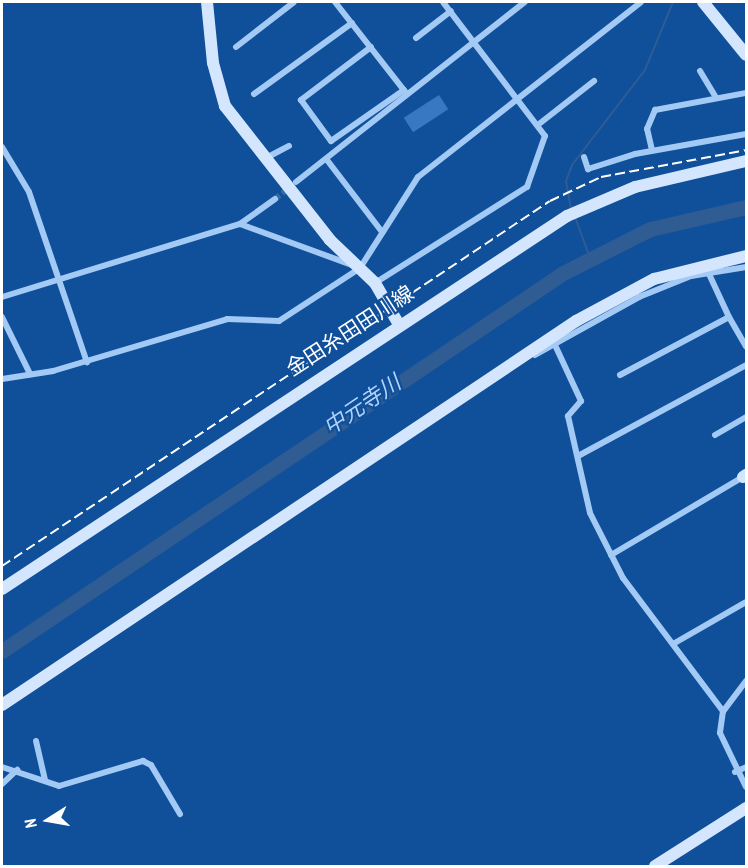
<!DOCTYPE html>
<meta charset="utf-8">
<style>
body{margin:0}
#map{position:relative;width:748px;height:868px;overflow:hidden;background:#104f9a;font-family:"PT Sans Narrow","Noto Sans JP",sans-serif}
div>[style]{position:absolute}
.stream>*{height:2px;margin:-1px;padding:0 1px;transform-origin:1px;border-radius:1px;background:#2e5c93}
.river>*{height:15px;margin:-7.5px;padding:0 7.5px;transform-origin:7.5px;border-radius:7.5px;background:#2e5c93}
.building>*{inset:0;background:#3878c2;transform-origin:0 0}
.street-tunnel>*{height:6px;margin-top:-3px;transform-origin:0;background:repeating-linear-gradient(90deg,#3469a9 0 6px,transparent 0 9px)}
.street>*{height:6px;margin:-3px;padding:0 3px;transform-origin:3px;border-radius:3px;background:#a3c9f5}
.secondary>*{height:12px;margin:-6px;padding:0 6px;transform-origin:6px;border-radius:6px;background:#d3e6fd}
.rail>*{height:2px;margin-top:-1px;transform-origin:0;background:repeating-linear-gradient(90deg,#fff 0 10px,transparent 0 14.5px)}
span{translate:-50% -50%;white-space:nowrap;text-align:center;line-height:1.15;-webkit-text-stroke:4.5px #104f9a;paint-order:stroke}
.street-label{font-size:21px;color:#fff}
.water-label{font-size:22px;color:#afd3fb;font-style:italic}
.frame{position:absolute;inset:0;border:3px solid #fff;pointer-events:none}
.north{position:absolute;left:18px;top:790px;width:60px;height:60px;-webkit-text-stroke:4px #104f9a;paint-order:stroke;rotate:259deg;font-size:16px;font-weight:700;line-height:24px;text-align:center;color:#fff}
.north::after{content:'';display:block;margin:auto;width:21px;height:27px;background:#fff;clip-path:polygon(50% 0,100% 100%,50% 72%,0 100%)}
</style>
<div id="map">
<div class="stream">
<div style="left:571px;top:209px;width:28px;rotate:-100deg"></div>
<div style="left:566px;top:181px;width:17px;rotate:-69deg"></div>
<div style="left:572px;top:165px;width:120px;rotate:-52.5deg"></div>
<div style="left:645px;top:70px;width:74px;rotate:-67.6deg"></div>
<div style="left:575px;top:217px;width:44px;rotate:69.9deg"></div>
</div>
<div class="river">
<div style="left:2px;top:651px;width:676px;rotate:-33.97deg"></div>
<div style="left:563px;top:273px;width:97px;rotate:-26.8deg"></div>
<div style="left:650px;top:229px;width:98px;rotate:-12.9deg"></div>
</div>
<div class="building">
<div style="left:439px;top:95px;width:17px;height:42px;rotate:57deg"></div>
</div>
<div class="street-tunnel">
<div style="left:275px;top:199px;width:18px;rotate:-38deg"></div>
</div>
<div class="street">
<div style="left:335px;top:2px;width:117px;rotate:52deg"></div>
<div style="left:416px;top:38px;width:44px;rotate:-37.6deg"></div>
<div style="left:236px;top:47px;width:73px;rotate:-37.8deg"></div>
<div style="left:371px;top:47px;width:88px;rotate:142.9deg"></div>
<div style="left:301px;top:100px;width:51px;rotate:53.8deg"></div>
<div style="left:331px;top:141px;width:89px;rotate:-34.9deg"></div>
<div style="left:700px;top:71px;width:31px;rotate:59deg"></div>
<div style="left:254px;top:94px;width:121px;rotate:-35.9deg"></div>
<div style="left:539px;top:124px;width:70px;rotate:-38deg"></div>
<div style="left:2px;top:147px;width:52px;rotate:59deg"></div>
<div style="left:29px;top:192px;width:180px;rotate:71.2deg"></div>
<div style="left:652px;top:150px;width:22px;rotate:-103deg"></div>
<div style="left:647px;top:129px;width:21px;rotate:-67deg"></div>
<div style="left:655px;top:110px;width:93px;rotate:-10.6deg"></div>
<div style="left:584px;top:157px;width:13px;rotate:72deg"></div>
<div style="left:588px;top:169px;width:49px;rotate:-17.7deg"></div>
<div style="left:635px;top:154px;width:113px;rotate:-10.2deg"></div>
<div style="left:266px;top:158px;width:26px;rotate:-28deg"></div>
<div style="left:327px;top:160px;width:91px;rotate:52.6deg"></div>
<div style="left:296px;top:182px;width:291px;rotate:-38.2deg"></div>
<div style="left:240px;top:224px;width:43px;rotate:-35.5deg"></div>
<div style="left:709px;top:274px;width:47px;rotate:65.1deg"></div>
<div style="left:375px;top:283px;width:180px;rotate:-32.3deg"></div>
<div style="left:527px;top:187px;width:54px;rotate:-70.6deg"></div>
<div style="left:545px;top:136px;width:168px;rotate:-127.3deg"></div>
<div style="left:2px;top:297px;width:249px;rotate:-17.1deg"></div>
<div style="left:240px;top:224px;width:119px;rotate:20.1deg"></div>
<div style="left:2px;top:317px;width:64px;rotate:63.8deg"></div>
<div style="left:555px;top:345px;width:62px;rotate:65.1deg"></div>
<div style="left:581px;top:401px;width:20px;rotate:131deg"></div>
<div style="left:568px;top:416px;width:99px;rotate:77.2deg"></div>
<div style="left:590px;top:513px;width:73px;rotate:63.1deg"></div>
<div style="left:623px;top:578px;width:166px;rotate:53.1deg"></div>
<div style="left:535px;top:355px;width:119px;rotate:-29.1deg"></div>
<div style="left:639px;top:297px;width:56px;rotate:-22deg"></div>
<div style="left:691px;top:276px;width:56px;rotate:-9.3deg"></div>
<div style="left:620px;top:375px;width:123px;rotate:-28deg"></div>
<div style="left:729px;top:317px;width:34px;rotate:60deg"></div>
<div style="left:2px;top:379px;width:52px;rotate:-8.9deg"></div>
<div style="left:53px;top:371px;width:182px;rotate:-16.6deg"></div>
<div style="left:227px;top:319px;width:52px;rotate:2.2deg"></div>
<div style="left:279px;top:321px;width:97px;rotate:-33.2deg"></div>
<div style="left:360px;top:268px;width:108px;rotate:-57.5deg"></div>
<div style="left:418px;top:177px;width:283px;rotate:-38.1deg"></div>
<div style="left:715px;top:435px;width:36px;rotate:-30deg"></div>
<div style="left:578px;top:456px;width:191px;rotate:-28.4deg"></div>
<div style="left:611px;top:555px;width:153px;rotate:-30.6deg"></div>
<div style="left:673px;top:644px;width:84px;rotate:-29.9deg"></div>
<div style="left:746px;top:681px;width:38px;rotate:127deg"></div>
<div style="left:723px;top:711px;width:22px;rotate:98deg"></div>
<div style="left:720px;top:733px;width:60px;rotate:64.3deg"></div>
<div style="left:36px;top:741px;width:40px;rotate:77deg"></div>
<div style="left:2px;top:767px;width:60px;rotate:18.4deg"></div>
<div style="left:59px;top:786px;width:88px;rotate:-16.6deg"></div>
<div style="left:143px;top:761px;width:9px;rotate:27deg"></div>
<div style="left:151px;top:765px;width:57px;rotate:59.4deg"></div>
<div style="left:735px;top:772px;width:12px;rotate:-24deg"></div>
<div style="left:2px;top:784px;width:21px;rotate:-43deg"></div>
</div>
<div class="secondary">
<div style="left:207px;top:2px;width:61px;rotate:84.4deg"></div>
<div style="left:213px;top:63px;width:45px;rotate:74.4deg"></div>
<div style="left:225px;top:106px;width:170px;rotate:51.9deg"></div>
<div style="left:330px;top:240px;width:62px;rotate:43.7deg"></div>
<div style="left:375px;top:283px;width:46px;rotate:60.1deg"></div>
<div style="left:703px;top:2px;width:68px;rotate:50.9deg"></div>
<div style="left:743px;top:477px;width:4px;rotate:-34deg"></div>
<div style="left:2px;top:589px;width:677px;rotate:-33.43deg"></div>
<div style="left:567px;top:216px;width:74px;rotate:-23.1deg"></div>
<div style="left:635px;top:187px;width:114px;rotate:-13.2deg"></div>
<div style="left:2px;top:705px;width:691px;rotate:-33.78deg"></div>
<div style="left:576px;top:321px;width:89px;rotate:-28.3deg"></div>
<div style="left:654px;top:279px;width:95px;rotate:-14deg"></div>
<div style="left:655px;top:866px;width:108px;rotate:-32.5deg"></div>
</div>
<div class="rail">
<div style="left:2px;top:566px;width:658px;rotate:-33.67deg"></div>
<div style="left:550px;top:201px;width:56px;rotate:-25.2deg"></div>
<div style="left:601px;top:177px;width:147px;rotate:-10.5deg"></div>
</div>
<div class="street-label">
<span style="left:350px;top:331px;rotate:-33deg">金田糸田田川線</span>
</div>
<div class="water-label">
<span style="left:362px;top:405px;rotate:-34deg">中元寺川</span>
</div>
<div class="frame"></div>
<div class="north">N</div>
</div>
